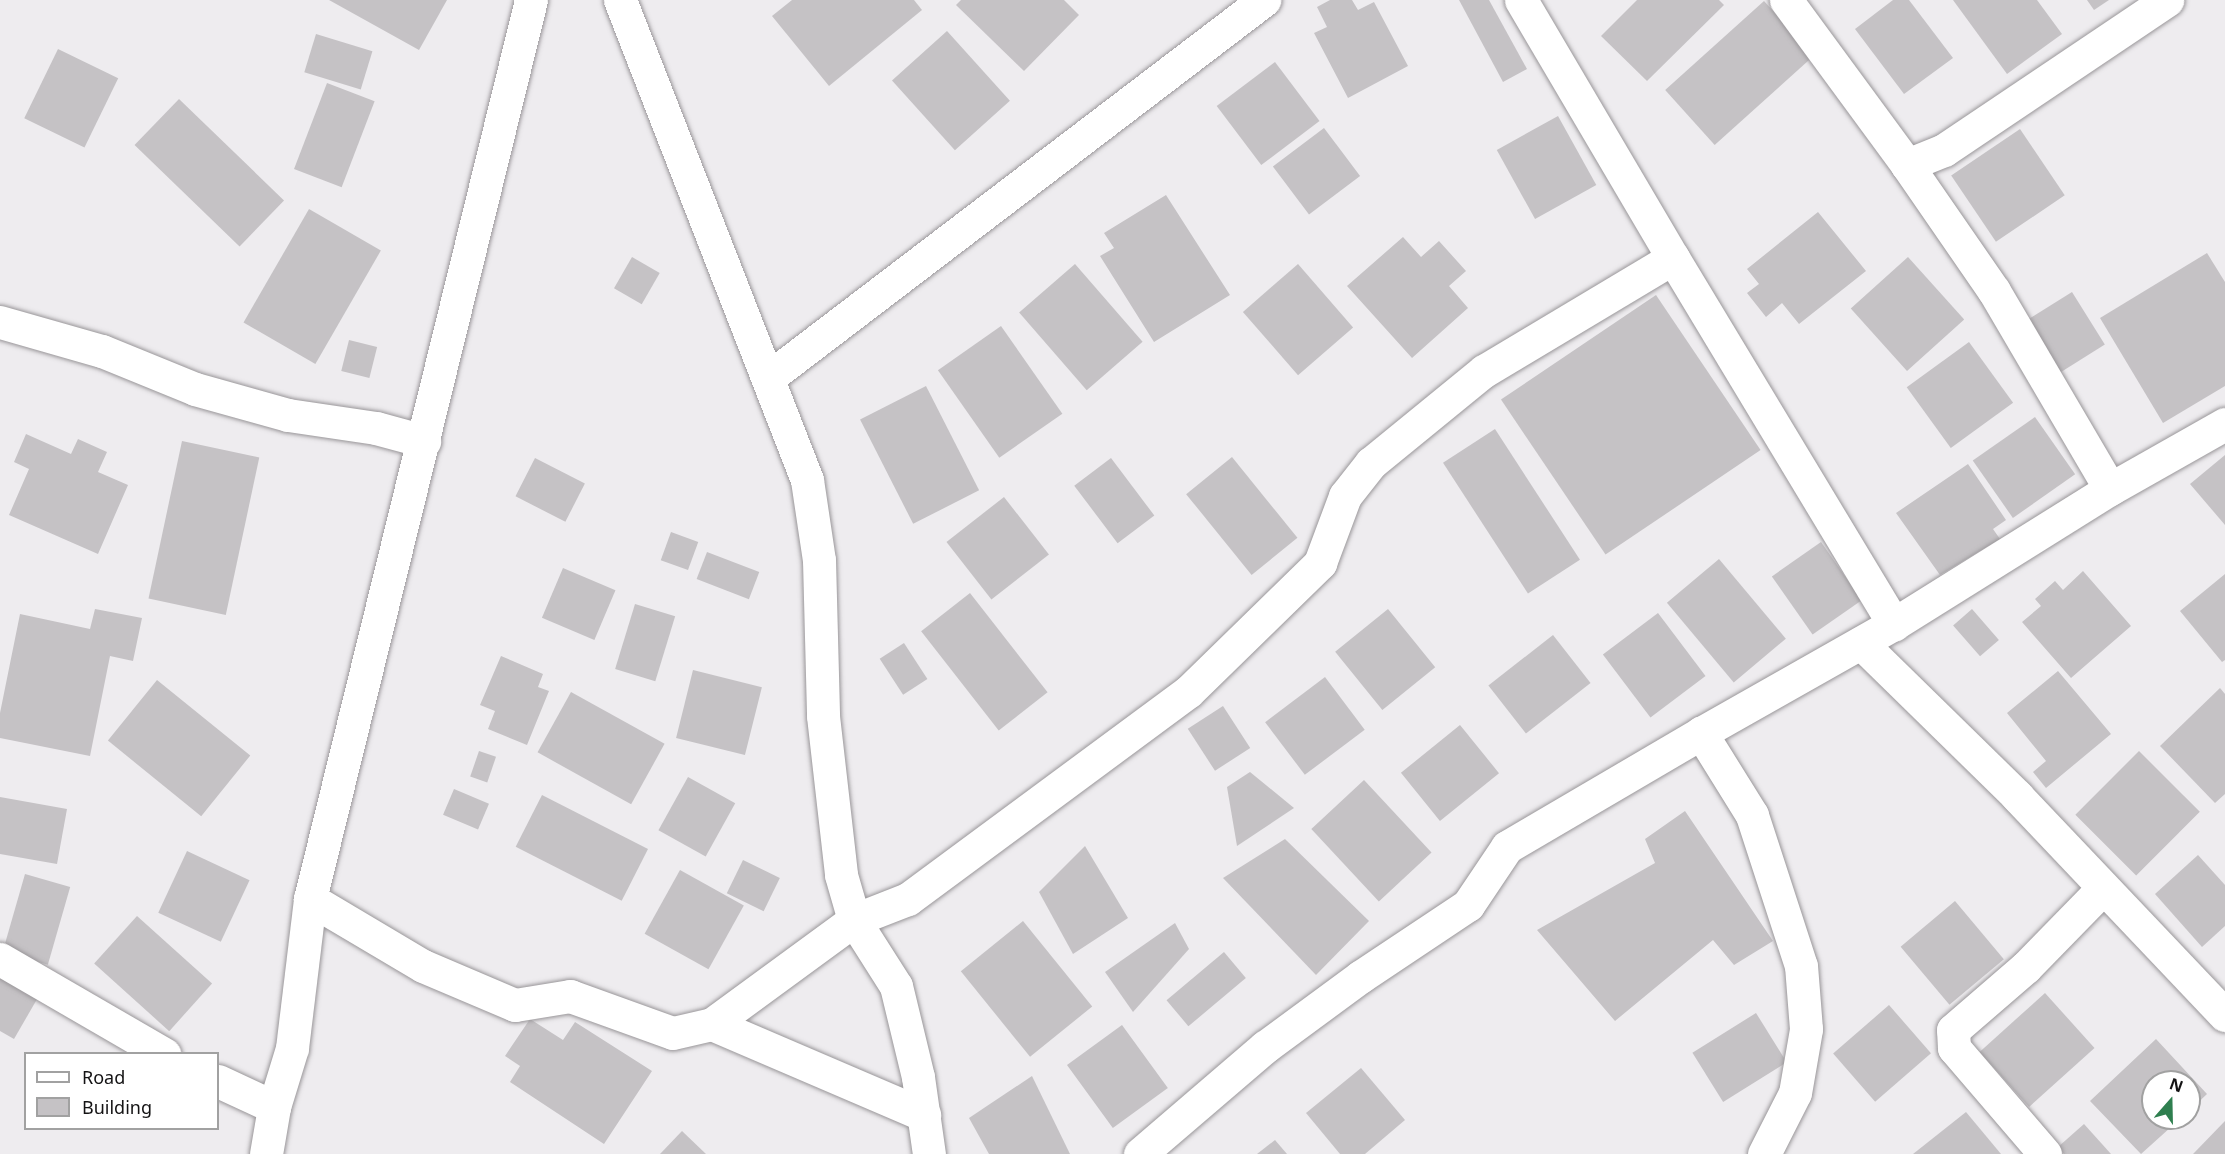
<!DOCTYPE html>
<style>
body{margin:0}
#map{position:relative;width:2225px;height:1154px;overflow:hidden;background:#eeecef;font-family:"Noto Sans",sans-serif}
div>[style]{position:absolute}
.building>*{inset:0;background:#c5c2c5;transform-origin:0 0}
.roads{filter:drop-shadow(0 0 2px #999699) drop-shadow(0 0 2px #999699)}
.street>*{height:33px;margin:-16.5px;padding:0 16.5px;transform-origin:16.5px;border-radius:16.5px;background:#fff}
.secondary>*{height:33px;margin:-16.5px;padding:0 16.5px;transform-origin:16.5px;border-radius:16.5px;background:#fff}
span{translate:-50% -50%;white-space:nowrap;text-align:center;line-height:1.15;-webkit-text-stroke:5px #fff;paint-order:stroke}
.legend{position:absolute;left:24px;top:1052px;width:195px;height:78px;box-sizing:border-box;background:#fff;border:2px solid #a1a1a1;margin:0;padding:8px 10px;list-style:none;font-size:18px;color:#141314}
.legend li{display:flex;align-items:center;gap:12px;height:30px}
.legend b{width:30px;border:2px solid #a1a1a1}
.north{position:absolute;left:2141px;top:1070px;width:60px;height:60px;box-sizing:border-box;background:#fff;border:2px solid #a1a1a1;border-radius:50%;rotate:20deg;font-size:16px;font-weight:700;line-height:24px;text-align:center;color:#141314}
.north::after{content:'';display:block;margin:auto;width:21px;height:27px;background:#2f7f4f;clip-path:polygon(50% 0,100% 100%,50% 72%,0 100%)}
</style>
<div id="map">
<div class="building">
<div style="clip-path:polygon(329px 0,447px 0,419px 50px)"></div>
<div style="clip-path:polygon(792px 0,914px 0,922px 10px,829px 86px,772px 16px)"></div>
<div style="clip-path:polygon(961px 0,1064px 0,1079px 15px,1024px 71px,956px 5px)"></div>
<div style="clip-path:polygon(1330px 0,1352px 0,1358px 10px,1374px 2px,1408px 66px,1348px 98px,1314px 33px,1327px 27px,1317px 7px)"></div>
<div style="clip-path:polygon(1459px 0,1489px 0,1527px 69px,1503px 82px)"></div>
<div style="clip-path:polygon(1637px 0,1719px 0,1724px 5px,1647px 81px,1601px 36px)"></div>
<div style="clip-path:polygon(1893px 0,1909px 0,1953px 58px,1904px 94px,1855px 29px)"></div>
<div style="clip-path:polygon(1953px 0,2037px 0,2062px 34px,2007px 74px)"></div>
<div style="clip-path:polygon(2087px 0,2109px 0,2094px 10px)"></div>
<div style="left:1764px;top:1px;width:74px;height:133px;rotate:48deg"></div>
<div style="left:947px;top:31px;width:94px;height:74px;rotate:48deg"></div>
<div style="left:316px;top:34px;width:59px;height:40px;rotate:17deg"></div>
<div style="left:58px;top:49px;width:67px;height:77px;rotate:26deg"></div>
<div style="left:1275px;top:62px;width:74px;height:73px;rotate:53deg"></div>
<div style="left:327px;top:83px;width:51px;height:92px;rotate:21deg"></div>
<div style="left:179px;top:99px;width:146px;height:64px;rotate:44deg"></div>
<div style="left:1558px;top:116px;width:79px;height:70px;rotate:61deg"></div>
<div style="left:1324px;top:128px;width:60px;height:64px;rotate:53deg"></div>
<div style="left:2020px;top:129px;width:80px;height:83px;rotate:56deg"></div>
<div style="clip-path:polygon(1166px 195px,1230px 295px,1154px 342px,1100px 256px,1114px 248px,1104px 233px)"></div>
<div style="left:309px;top:209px;width:83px;height:131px;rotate:30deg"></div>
<div style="clip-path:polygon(1818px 212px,1866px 271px,1799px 324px,1782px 303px,1766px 317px,1747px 293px,1759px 284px,1747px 269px)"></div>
<div style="clip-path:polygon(1403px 237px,1421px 257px,1439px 241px,1466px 271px,1449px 286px,1468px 308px,1412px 358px,1347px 286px)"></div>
<div style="clip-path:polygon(2207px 253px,2225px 282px,2225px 386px,2163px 423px,2100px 318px)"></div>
<div style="left:632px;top:257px;width:32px;height:36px;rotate:30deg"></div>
<div style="left:1908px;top:257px;width:84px;height:77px;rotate:48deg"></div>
<div style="left:1075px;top:264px;width:103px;height:74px;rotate:49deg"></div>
<div style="left:1298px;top:264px;width:84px;height:73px;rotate:49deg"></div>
<div style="left:2072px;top:292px;width:62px;height:62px;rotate:58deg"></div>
<div style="left:1656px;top:295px;width:187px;height:187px;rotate:56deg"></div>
<div style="left:1001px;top:326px;width:107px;height:77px;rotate:55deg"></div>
<div style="left:349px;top:340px;width:29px;height:32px;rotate:14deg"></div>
<div style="left:1969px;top:342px;width:75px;height:77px;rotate:54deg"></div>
<div style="left:926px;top:386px;width:117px;height:74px;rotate:63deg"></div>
<div style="left:2035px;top:417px;width:70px;height:76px;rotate:55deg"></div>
<div style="left:1495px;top:429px;width:156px;height:62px;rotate:57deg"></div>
<div style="clip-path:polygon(26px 434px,71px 454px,78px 439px,107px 452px,98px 472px,128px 485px,98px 554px,9px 515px,29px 469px,14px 462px)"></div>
<div style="left:182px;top:441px;width:79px;height:161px;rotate:12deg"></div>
<div style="clip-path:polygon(2225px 455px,2225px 525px,2190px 484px)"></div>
<div style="left:1232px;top:457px;width:104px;height:59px;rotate:51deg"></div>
<div style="left:535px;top:458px;width:56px;height:43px;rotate:27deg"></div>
<div style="left:1111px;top:458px;width:72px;height:46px;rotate:53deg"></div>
<div style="clip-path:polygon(1968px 464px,2006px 520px,1993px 529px,2000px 539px,1940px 575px,1896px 513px)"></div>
<div style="left:1004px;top:497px;width:73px;height:73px;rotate:52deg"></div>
<div style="left:671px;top:532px;width:29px;height:30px;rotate:20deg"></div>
<div style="left:1821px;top:542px;width:71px;height:60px;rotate:55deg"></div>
<div style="left:707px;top:552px;width:56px;height:29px;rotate:21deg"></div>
<div style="left:1719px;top:559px;width:104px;height:68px;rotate:50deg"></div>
<div style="left:563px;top:568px;width:57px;height:54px;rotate:23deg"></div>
<div style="clip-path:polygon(2083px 571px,2131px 626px,2071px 678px,2022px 622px,2041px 606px,2035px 599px,2055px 581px,2063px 590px)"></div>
<div style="clip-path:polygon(2225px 574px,2225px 660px,2222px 662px,2180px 611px)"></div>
<div style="left:970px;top:593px;width:126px;height:62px;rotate:52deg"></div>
<div style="left:635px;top:604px;width:42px;height:68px;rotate:17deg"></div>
<div style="clip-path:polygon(95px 609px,142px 618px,133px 661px,110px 656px,90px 756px,0 738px,0 713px,20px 614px,90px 629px)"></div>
<div style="left:1388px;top:609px;width:75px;height:68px;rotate:51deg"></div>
<div style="left:1972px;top:609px;width:41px;height:25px;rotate:49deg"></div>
<div style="left:1658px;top:613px;width:79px;height:69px;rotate:53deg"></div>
<div style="left:1553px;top:635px;width:61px;height:82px;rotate:52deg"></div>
<div style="left:904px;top:643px;width:43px;height:29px;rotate:57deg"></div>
<div style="clip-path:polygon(501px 656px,543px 674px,538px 687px,549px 691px,527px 745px,488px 729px,495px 711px,480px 705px)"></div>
<div style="left:693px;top:670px;width:71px;height:70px;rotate:14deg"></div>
<div style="clip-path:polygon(2058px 671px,2111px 734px,2046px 788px,2033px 772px,2046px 761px,2007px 713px)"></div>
<div style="left:1325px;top:677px;width:66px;height:75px;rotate:53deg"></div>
<div style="left:157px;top:680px;width:120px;height:78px;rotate:39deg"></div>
<div style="clip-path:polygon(2220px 688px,2225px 694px,2225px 794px,2215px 803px,2160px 746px)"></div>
<div style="left:571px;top:692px;width:107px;height:69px;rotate:29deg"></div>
<div style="left:1223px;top:706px;width:50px;height:42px;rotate:57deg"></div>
<div style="left:1460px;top:725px;width:62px;height:76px;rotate:51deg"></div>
<div style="left:479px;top:751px;width:18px;height:27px;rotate:19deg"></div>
<div style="left:2139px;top:751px;width:86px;height:90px;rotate:45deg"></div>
<div style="clip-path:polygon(1250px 772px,1294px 808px,1237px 846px,1227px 787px)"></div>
<div style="left:688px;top:777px;width:54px;height:61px;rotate:29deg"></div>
<div style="left:1364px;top:780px;width:99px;height:72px;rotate:47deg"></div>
<div style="left:454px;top:789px;width:38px;height:28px;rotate:23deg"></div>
<div style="left:542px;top:795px;width:119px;height:58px;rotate:27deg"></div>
<div style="clip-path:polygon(0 797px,67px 809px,57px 864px,0 854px)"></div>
<div style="clip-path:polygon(1685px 811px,1773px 941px,1734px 965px,1713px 940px,1615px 1021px,1537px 930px,1655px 863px,1645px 839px)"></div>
<div style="clip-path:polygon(1285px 839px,1369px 921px,1316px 975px,1223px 878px)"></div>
<div style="clip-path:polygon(1085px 846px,1128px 918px,1073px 954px,1039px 892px)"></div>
<div style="left:187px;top:851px;width:69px;height:68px;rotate:25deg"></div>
<div style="clip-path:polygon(2198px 855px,2225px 885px,2225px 926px,2202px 947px,2155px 894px)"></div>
<div style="left:743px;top:860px;width:41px;height:37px;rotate:26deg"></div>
<div style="left:680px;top:870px;width:73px;height:73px;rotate:29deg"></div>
<div style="left:25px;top:874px;width:47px;height:81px;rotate:16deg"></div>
<div style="left:1955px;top:901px;width:76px;height:71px;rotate:50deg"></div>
<div style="left:137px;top:916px;width:101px;height:64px;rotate:42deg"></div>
<div style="left:1023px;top:921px;width:110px;height:80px;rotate:51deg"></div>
<div style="clip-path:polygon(1175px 923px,1189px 949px,1133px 1012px,1105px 972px)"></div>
<div style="left:1224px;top:952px;width:34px;height:75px;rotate:50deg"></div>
<div style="clip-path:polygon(0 971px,40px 994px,14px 1039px,0 1031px)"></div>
<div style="left:2045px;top:993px;width:74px;height:88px;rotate:48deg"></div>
<div style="left:1889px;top:1005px;width:64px;height:74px;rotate:49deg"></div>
<div style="left:1756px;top:1013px;width:58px;height:75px;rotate:58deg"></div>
<div style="clip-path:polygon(530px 1019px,563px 1040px,575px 1022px,652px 1071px,604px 1144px,510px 1082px,520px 1066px,505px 1056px)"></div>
<div style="left:1122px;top:1025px;width:78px;height:68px;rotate:54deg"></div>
<div style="clip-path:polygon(2156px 1039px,2207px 1094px,2189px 1111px,2189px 1082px,2153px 1082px,2153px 1118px,2181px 1118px,2141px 1154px,2090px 1101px)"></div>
<div style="clip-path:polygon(1361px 1068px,1405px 1120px,1365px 1154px,1340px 1154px,1306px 1113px)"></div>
<div style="clip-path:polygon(1032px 1076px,1070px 1154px,989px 1154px,969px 1118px)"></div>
<div style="clip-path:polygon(1966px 1112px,2001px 1154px,1913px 1154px)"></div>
<div style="clip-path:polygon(2225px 1121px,2225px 1154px,2193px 1154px)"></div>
<div style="clip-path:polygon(2084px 1124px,2111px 1154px,2064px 1154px,2058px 1147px)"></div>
<div style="clip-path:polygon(682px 1131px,706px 1154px,660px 1154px)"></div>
<div style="clip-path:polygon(1275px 1140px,1287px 1154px,1257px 1154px)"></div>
</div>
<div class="roads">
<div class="street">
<div style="left:620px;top:0;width:515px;rotate:68.71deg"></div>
<div style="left:807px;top:480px;width:81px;rotate:81.5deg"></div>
<div style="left:819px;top:560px;width:156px;rotate:88.5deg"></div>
<div style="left:823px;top:716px;width:160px;rotate:83.5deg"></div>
<div style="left:841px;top:875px;width:47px;rotate:73.9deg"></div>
<div style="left:854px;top:920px;width:78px;rotate:57.5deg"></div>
<div style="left:896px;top:986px;width:94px;rotate:76.4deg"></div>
<div style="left:918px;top:1077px;width:78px;rotate:81.9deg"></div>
<div style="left:1521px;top:0;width:299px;rotate:59.5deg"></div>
<div style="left:1786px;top:0;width:205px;rotate:53.7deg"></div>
<div style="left:1907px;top:165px;width:153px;rotate:55.4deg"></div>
<div style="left:1994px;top:291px;width:229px;rotate:59.6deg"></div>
<div style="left:1907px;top:165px;width:40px;rotate:-22deg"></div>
<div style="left:1944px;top:150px;width:269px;rotate:-33.9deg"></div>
<div style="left:0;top:322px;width:106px;rotate:15.9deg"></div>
<div style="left:102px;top:351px;width:100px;rotate:22.2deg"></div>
<div style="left:195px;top:389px;width:97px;rotate:15.6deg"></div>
<div style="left:288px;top:415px;width:89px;rotate:8.4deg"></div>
<div style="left:376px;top:428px;width:50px;rotate:15.2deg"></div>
<div style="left:768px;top:378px;width:624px;rotate:-37.31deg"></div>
<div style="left:1861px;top:643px;width:219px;rotate:44.4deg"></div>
<div style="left:2017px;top:796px;width:302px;rotate:46.5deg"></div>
<div style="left:310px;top:899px;width:131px;rotate:30.7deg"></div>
<div style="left:423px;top:966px;width:100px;rotate:23deg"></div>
<div style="left:515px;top:1005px;width:56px;rotate:-9.3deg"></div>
<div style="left:570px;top:996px;width:109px;rotate:19.8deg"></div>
<div style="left:673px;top:1033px;width:40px;rotate:-13deg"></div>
<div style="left:712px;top:1024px;width:176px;rotate:-36.2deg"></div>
<div style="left:854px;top:920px;width:58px;rotate:-21.3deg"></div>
<div style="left:908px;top:899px;width:348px;rotate:-36.5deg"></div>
<div style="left:1188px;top:692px;width:185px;rotate:-44.3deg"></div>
<div style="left:1320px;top:563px;width:72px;rotate:-69.5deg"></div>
<div style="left:1345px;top:496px;width:42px;rotate:-51.8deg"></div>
<div style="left:1371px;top:463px;width:146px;rotate:-39.2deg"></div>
<div style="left:1484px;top:371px;width:220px;rotate:-30.9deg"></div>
<div style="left:1673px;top:258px;width:428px;rotate:58.9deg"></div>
<div style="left:0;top:959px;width:190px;rotate:30.1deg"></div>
<div style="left:712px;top:1024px;width:231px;rotate:23.2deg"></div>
<div style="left:218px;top:1081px;width:62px;rotate:24.9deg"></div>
<div style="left:1140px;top:1154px;width:165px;rotate:-40.6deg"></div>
<div style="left:1265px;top:1047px;width:118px;rotate:-36.4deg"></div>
<div style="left:1360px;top:977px;width:130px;rotate:-33.7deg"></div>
<div style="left:1468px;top:905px;width:70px;rotate:-56.1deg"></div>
<div style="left:1507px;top:847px;width:225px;rotate:-30.4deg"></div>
<div style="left:1764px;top:1154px;width:68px;rotate:-63.1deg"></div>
<div style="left:1795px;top:1093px;width:65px;rotate:-80.2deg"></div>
<div style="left:1806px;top:1029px;width:63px;rotate:-94.5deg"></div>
<div style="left:1801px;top:966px;width:159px;rotate:-108deg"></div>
<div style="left:1752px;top:815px;width:97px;rotate:-121.9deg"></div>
<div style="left:1701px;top:733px;width:222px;rotate:-29.5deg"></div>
<div style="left:1894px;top:624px;width:255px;rotate:-32deg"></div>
<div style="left:2110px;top:489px;width:132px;rotate:-29.5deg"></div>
<div style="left:2045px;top:1154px;width:140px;rotate:-130.6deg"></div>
<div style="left:1954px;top:1048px;width:18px;rotate:-93deg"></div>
<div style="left:1953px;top:1030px;width:96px;rotate:-40.8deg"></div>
<div style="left:2026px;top:967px;width:110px;rotate:-45.7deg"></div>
</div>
<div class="secondary">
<div style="left:266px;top:1154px;width:48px;rotate:-80.3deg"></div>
<div style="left:274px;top:1107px;width:62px;rotate:-73deg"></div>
<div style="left:292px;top:1048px;width:150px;rotate:-83.1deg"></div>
<div style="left:310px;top:899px;width:926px;rotate:-76.19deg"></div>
</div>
</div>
<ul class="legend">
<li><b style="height:8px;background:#fff"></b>Road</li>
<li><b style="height:16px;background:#c5c2c5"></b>Building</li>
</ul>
<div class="north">N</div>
</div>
